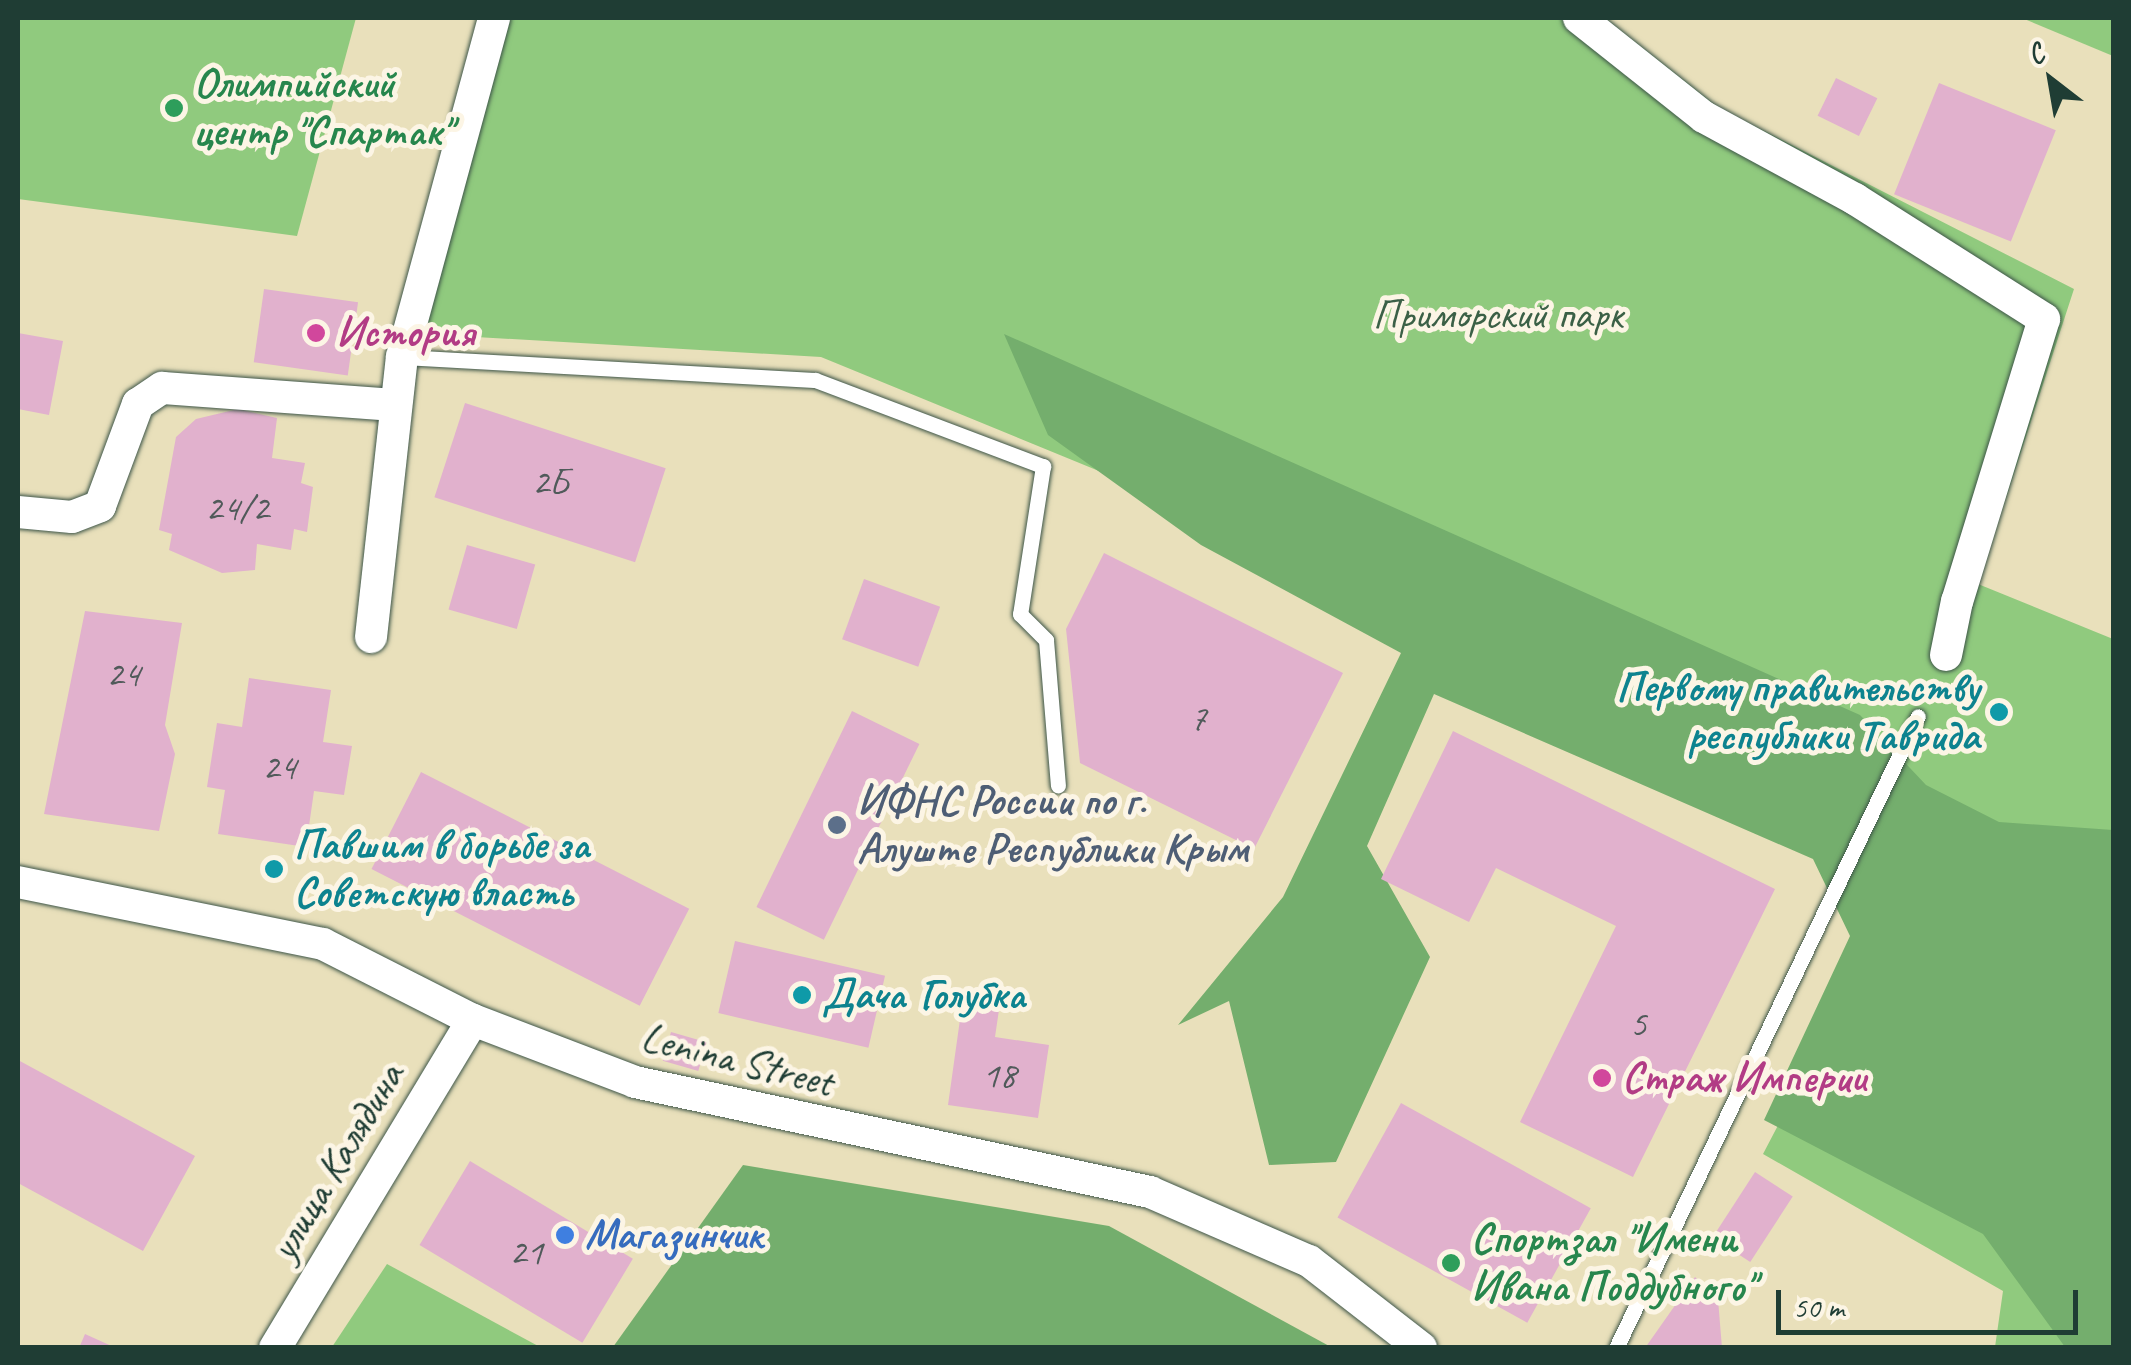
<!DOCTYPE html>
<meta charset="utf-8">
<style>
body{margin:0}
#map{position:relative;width:2131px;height:1365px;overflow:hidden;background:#e9e0bb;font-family:Caveat,sans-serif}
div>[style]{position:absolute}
.green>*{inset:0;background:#90ca7e}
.forest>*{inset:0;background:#74ae6d}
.building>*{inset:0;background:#e1b1cd;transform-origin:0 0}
.roads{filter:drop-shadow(0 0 2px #3d5548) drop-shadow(0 0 2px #3d5548)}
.lane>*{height:15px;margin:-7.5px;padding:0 7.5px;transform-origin:7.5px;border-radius:7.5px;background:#fff}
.street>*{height:32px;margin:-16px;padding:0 16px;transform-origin:16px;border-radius:16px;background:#fff}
.dots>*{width:28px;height:28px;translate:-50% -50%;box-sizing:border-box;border:5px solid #fcf5e5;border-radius:50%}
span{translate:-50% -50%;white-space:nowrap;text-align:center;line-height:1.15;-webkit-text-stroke:10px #fcf5e5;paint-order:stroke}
.number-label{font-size:38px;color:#505a5a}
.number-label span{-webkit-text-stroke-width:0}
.leisure-label{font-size:42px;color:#27864d;font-weight:700}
.left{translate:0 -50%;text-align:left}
.park-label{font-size:42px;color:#3b6046}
.hotel-label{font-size:42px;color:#b23c85;font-weight:700}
.culture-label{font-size:42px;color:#0d838f;font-weight:700}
.right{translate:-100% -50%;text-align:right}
.service-label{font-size:42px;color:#4e5e75;font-weight:700}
.street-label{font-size:42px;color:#1f3d34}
.shop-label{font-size:42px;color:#366cbe;font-weight:700}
.frame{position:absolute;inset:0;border:20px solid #1f3d34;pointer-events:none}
.north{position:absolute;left:2001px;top:30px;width:100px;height:100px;-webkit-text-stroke:8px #fcf5e5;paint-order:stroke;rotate:329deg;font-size:28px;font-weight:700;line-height:40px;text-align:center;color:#1f3d34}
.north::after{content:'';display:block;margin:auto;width:35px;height:45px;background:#1f3d34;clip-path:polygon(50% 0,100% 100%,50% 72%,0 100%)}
.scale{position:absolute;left:1776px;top:1290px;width:302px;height:45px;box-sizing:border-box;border:5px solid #1f3d34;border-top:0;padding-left:12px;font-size:30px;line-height:35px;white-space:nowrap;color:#1f3d34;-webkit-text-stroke:8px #fcf5e5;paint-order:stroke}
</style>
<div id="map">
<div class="green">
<div style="clip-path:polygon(18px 18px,356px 18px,297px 236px,18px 199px)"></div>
<div style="clip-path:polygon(497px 18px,1605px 18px,1719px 108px,2074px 289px,1978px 584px,2113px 639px,2113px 1347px,1995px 1347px,2003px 1291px,1763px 1154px,1940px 816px,821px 357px,425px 334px)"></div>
<div style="clip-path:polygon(2022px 18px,2113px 18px,2113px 56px)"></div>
<div style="clip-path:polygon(387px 1264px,540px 1347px,332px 1347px)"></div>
</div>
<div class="forest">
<div style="clip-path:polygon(1004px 334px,1860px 715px,1926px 785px,1999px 822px,2113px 830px,2113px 1347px,2065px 1347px,1983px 1234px,1764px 1120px,1850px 936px,1813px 859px,1434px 694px,1367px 846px,1430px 957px,1336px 1162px,1269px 1165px,1229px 1001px,1178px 1025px,1283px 897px,1401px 653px,1201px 545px,1048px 435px)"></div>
<div style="clip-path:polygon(743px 1165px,1109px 1226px,1331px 1347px,613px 1347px)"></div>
</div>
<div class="building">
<div style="left:1836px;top:78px;width:46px;height:42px;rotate:26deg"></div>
<div style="left:1939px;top:83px;width:126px;height:120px;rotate:22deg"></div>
<div style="left:264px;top:289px;width:95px;height:74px;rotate:8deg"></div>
<div style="clip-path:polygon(18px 333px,63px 341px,49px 415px,18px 409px)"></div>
<div style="left:465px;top:403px;width:211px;height:99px;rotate:18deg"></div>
<div style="clip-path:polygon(238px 409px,277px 418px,272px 458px,305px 463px,301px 483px,313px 487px,307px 532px,294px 529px,291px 550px,257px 544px,255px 570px,222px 573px,169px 550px,172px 534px,159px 530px,176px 437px,196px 419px)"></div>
<div style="left:467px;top:545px;width:71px;height:67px;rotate:16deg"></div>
<div style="clip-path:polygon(1104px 553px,1343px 673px,1254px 849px,1080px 763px,1066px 629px)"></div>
<div style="left:864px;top:579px;width:81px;height:64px;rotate:20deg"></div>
<div style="clip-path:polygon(85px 611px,182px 623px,165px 725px,175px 754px,159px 831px,44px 814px)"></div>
<div style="clip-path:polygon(249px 678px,331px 690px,323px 742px,352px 746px,344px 795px,314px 791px,306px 847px,218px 834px,225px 790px,207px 787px,217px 723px,242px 727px)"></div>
<div style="left:852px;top:711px;width:75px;height:218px;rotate:26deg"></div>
<div style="clip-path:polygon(1453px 731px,1775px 889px,1633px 1177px,1520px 1122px,1616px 926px,1496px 868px,1469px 922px,1381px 879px)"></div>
<div style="left:421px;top:772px;width:301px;height:109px;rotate:27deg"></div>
<div style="left:735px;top:941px;width:154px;height:74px;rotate:13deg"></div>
<div style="clip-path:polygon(963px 998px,1000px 1003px,995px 1037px,1049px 1045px,1038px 1118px,948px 1105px)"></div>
<div style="left:671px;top:1032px;width:37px;height:30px;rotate:16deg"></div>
<div style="clip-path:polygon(18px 1060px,195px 1156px,143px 1251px,18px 1183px)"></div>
<div style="left:1401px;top:1103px;width:217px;height:131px;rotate:29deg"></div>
<div style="left:470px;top:1161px;width:190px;height:98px;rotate:31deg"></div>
<div style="left:1755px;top:1172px;width:45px;height:78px;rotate:33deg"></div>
<div style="clip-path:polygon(1695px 1277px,1718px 1299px,1722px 1348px,1645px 1348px)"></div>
<div style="clip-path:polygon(85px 1334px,116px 1348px,79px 1348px)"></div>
</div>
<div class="roads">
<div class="lane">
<div style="left:402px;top:357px;width:414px;rotate:3.2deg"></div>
<div style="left:815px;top:380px;width:244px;rotate:20.7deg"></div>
<div style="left:1043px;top:466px;width:150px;rotate:98.8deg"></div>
<div style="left:1020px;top:614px;width:37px;rotate:45deg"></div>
<div style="left:1046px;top:640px;width:146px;rotate:85.3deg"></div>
<div style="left:1616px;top:1348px;width:700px;rotate:-64.46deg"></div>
</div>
<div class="street">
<div style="left:1579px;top:18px;width:159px;rotate:38.4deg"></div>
<div style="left:1704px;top:117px;width:172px;rotate:28.5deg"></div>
<div style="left:1855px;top:199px;width:224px;rotate:32.4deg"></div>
<div style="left:2044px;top:319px;width:295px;rotate:107.1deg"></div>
<div style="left:1957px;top:601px;width:55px;rotate:101.5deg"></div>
<div style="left:18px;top:512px;width:54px;rotate:5.3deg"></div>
<div style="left:72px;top:517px;width:30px;rotate:-21deg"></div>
<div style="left:100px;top:506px;width:109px;rotate:-69.6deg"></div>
<div style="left:138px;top:404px;width:29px;rotate:-34deg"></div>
<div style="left:162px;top:388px;width:234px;rotate:4.2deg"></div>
<div style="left:371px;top:637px;width:282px;rotate:-83.7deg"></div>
<div style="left:402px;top:357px;width:351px;rotate:-74.8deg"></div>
<div style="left:18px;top:882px;width:311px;rotate:11.5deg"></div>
<div style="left:323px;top:944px;width:168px;rotate:26.9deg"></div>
<div style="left:473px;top:1020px;width:173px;rotate:20.9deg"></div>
<div style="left:635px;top:1082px;width:527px;rotate:12.06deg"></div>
<div style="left:1150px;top:1192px;width:173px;rotate:23.5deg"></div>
<div style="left:1309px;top:1261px;width:142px;rotate:37.8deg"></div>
<div style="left:275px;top:1348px;width:383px;rotate:-58.9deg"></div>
</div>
</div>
<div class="dots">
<div style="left:174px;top:108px;background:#2e9e5b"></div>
<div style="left:316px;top:333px;background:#d1479c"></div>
<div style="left:1999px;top:712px;background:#0f9aa8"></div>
<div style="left:837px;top:825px;background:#5c6f8a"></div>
<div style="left:274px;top:869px;background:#0f9aa8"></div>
<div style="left:802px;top:995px;background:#0f9aa8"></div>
<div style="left:1602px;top:1078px;background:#d1479c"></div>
<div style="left:565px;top:1235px;background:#3f7fe0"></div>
<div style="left:1451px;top:1263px;background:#2e9e5b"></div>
</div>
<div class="number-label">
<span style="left:550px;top:482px">2Б</span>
<span style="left:237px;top:508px">24/2</span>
<span style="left:123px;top:674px">24</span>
<span style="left:1198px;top:718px">7</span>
<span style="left:279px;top:767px">24</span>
<span style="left:1638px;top:1024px">5</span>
<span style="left:999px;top:1075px">18</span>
<span style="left:526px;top:1252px">21</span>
</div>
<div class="leisure-label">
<span class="left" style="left:194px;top:108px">Олимпийский<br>центр "Спартак"</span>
<span class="left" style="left:1471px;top:1263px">Спортзал "Имени<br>Ивана Поддубного"</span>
</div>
<div class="park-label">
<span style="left:1498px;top:315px">Приморский парк</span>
</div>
<div class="hotel-label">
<span class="left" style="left:336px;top:333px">История</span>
<span class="left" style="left:1622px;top:1078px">Страж Империи</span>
</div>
<div class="culture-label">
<span class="right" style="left:1979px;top:712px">Первому правительству<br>республики Таврида</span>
<span class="left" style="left:294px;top:869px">Павшим в борьбе за<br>Советскую власть</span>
<span class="left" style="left:822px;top:995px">Дача Голубка</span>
</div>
<div class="service-label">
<span class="left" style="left:857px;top:825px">ИФНС России по г.<br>Алуште Республики Крым</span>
</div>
<div class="street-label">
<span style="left:737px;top:1060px;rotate:14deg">Lenina Street</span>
<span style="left:337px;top:1162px;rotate:-59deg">улица Калядина</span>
</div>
<div class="shop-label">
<span class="left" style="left:585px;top:1235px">Магазинчик</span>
</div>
<div class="frame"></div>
<div class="north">С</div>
<div class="scale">50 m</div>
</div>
